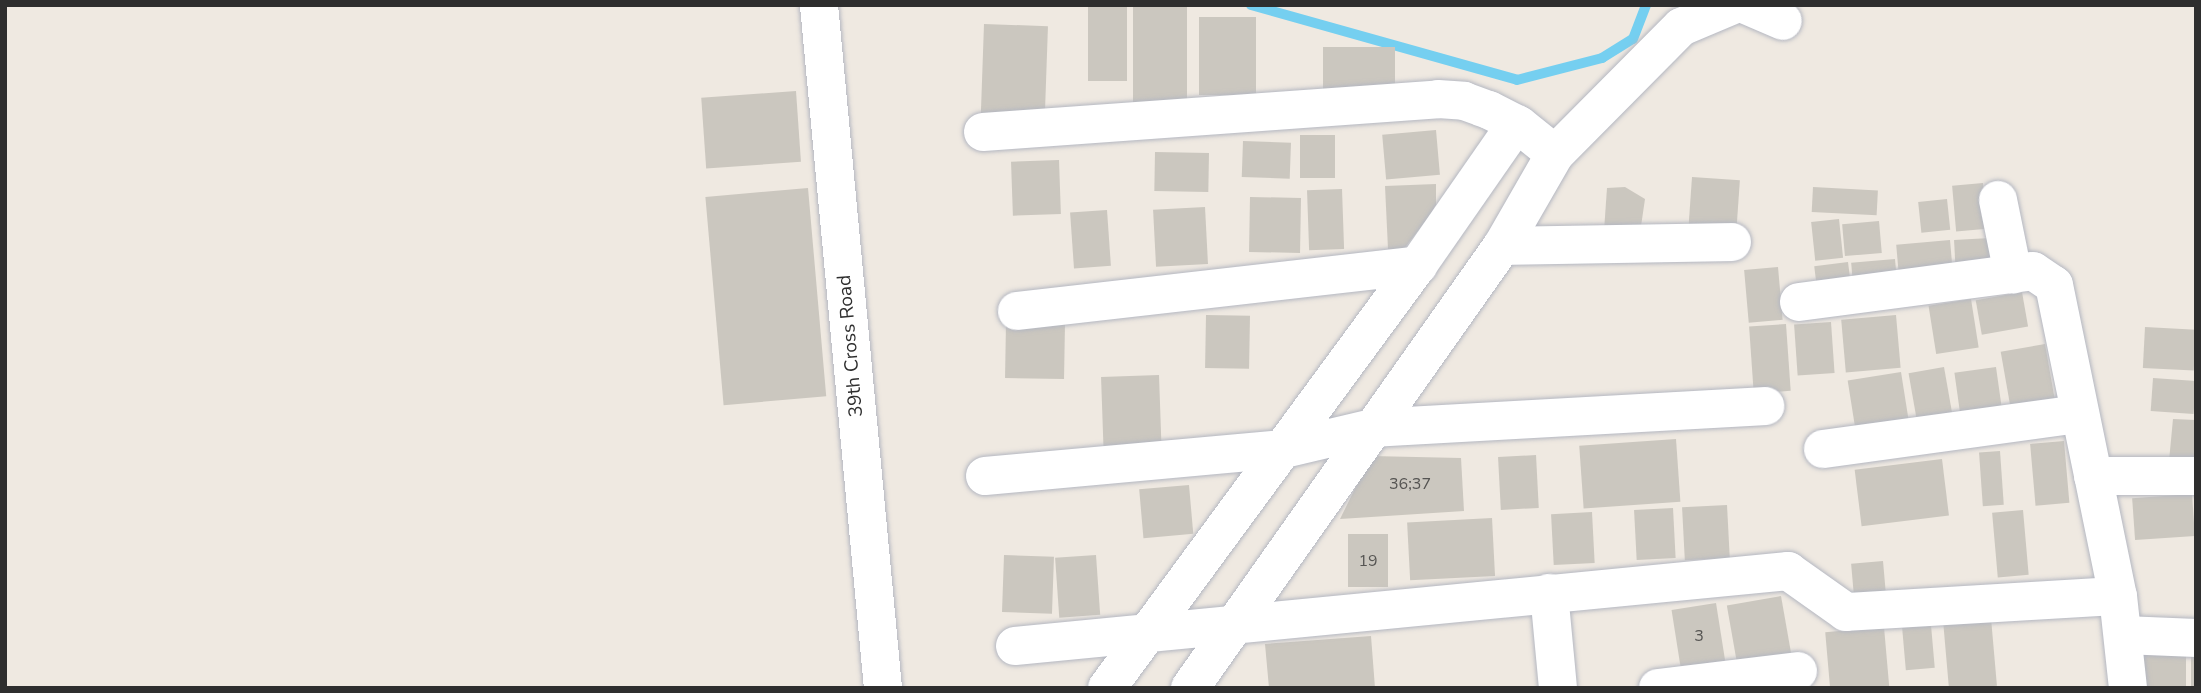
<!DOCTYPE html>
<style>
body{margin:0}
#map{position:relative;width:2201px;height:693px;overflow:hidden;background:#efe9e1;font-family:"Nunito Sans",sans-serif}
div>[style]{position:absolute}
.stream>*{height:10px;margin:-5px;padding:0 5px;transform-origin:5px;border-radius:5px;background:#75cff0}
.building>*{inset:0;background:#cbc7bf;transform-origin:0 0}
.roads{filter:drop-shadow(0 0 2px #b4b7c1) drop-shadow(0 0 2px #b4b7c1)}
.minor>*{height:38px;margin:-19px;padding:0 19px;transform-origin:19px;border-radius:19px;background:#fff}
span{translate:-50% -50%;white-space:nowrap;text-align:center;line-height:1.15;-webkit-text-stroke:5px #fff;paint-order:stroke}
.number-label{font-size:16px;color:#555452}
.number-label span{-webkit-text-stroke-width:0}
.street-label{font-size:19px;color:#2e2e2e}
.frame{position:absolute;inset:0;border:7px solid #2e2e2e;pointer-events:none}
</style>
<div id="map">
<div class="stream">
<div style="left:1251px;top:5px;width:276px;rotate:15.7deg"></div>
<div style="left:1517px;top:80px;width:88px;rotate:-14.5deg"></div>
<div style="left:1602px;top:58px;width:36px;rotate:-32deg"></div>
<div style="left:1633px;top:39px;width:36px;rotate:-69deg"></div>
</div>
<div class="building">
<div style="left:1088px;top:5px;width:39px;height:76px"></div>
<div style="left:1133px;top:5px;width:54px;height:100px"></div>
<div style="left:1199px;top:17px;width:57px;height:78px"></div>
<div style="left:984px;top:24px;width:64px;height:91px;rotate:2deg"></div>
<div style="left:1323px;top:47px;width:72px;height:44px"></div>
<div style="left:796px;top:91px;width:71px;height:95px;rotate:86deg"></div>
<div style="left:1436px;top:130px;width:45px;height:54px;rotate:85deg"></div>
<div style="left:1300px;top:135px;width:35px;height:43px"></div>
<div style="left:1243px;top:141px;width:48px;height:36px;rotate:2deg"></div>
<div style="left:1155px;top:152px;width:54px;height:39px;rotate:1deg"></div>
<div style="left:1059px;top:160px;width:54px;height:48px;rotate:88deg"></div>
<div style="left:1692px;top:177px;width:48px;height:47px;rotate:4deg"></div>
<div style="left:1983px;top:183px;width:46px;height:31px;rotate:85deg"></div>
<div style="clip-path:polygon(1436px 184px,1436px 205px,1428px 218px,1403px 250px,1388px 249px,1385px 186px)"></div>
<div style="clip-path:polygon(1625px 187px,1645px 199px,1640px 233px,1604px 231px,1607px 188px)"></div>
<div style="left:1813px;top:187px;width:65px;height:25px;rotate:3deg"></div>
<div style="left:808px;top:188px;width:209px;height:103px;rotate:85deg"></div>
<div style="left:1342px;top:189px;width:60px;height:35px;rotate:88deg"></div>
<div style="left:1250px;top:197px;width:51px;height:55px;rotate:1deg"></div>
<div style="left:1947px;top:199px;width:31px;height:29px;rotate:84deg"></div>
<div style="left:1205px;top:207px;width:57px;height:52px;rotate:87deg"></div>
<div style="left:1107px;top:210px;width:56px;height:37px;rotate:86deg"></div>
<div style="left:1839px;top:219px;width:39px;height:28px;rotate:84deg"></div>
<div style="left:1879px;top:221px;width:32px;height:37px;rotate:85deg"></div>
<div style="left:1990px;top:238px;width:34px;height:36px;rotate:87deg"></div>
<div style="left:1950px;top:240px;width:38px;height:54px;rotate:85deg"></div>
<div style="left:1895px;top:259px;width:25px;height:44px;rotate:85deg"></div>
<div style="left:1848px;top:262px;width:26px;height:34px;rotate:83deg"></div>
<div style="left:1778px;top:267px;width:53px;height:34px;rotate:85deg"></div>
<div style="left:2022px;top:292px;width:35px;height:47px;rotate:80deg"></div>
<div style="left:1971px;top:299px;width:49px;height:43px;rotate:81deg"></div>
<div style="left:1206px;top:315px;width:44px;height:53px;rotate:1deg"></div>
<div style="left:1896px;top:315px;width:53px;height:55px;rotate:85deg"></div>
<div style="left:1831px;top:322px;width:51px;height:37px;rotate:86deg"></div>
<div style="left:1006px;top:323px;width:59px;height:55px;rotate:1deg"></div>
<div style="left:1786px;top:324px;width:67px;height:37px;rotate:86deg"></div>
<div style="left:2145px;top:327px;width:51px;height:41px;rotate:3deg"></div>
<div style="left:2045px;top:344px;width:63px;height:45px;rotate:80deg"></div>
<div style="left:1944px;top:367px;width:57px;height:36px;rotate:80deg"></div>
<div style="left:1996px;top:367px;width:49px;height:42px;rotate:82deg"></div>
<div style="left:1901px;top:372px;width:61px;height:54px;rotate:81deg"></div>
<div style="left:1159px;top:375px;width:69px;height:58px;rotate:88deg"></div>
<div style="left:2153px;top:378px;width:43px;height:33px;rotate:4deg"></div>
<div style="clip-path:polygon(2173px 419px,2196px 420px,2196px 463px,2169px 461px)"></div>
<div style="left:1676px;top:439px;width:63px;height:97px;rotate:86deg"></div>
<div style="left:2064px;top:441px;width:62px;height:34px;rotate:85deg"></div>
<div style="left:2000px;top:451px;width:54px;height:21px;rotate:86deg"></div>
<div style="left:1536px;top:455px;width:53px;height:38px;rotate:87deg"></div>
<div style="clip-path:polygon(1371px 456px,1461px 458px,1464px 511px,1340px 519px)"></div>
<div style="left:1942px;top:459px;width:57px;height:88px;rotate:83deg"></div>
<div style="left:1189px;top:485px;width:49px;height:50px;rotate:85deg"></div>
<div style="left:2192px;top:494px;width:42px;height:60px;rotate:86deg"></div>
<div style="left:1727px;top:505px;width:53px;height:45px;rotate:87deg"></div>
<div style="left:1673px;top:508px;width:50px;height:39px;rotate:87deg"></div>
<div style="left:2023px;top:510px;width:65px;height:31px;rotate:85deg"></div>
<div style="left:1592px;top:512px;width:51px;height:41px;rotate:87deg"></div>
<div style="left:1492px;top:518px;width:58px;height:85px;rotate:87deg"></div>
<div style="left:1388px;top:534px;width:53px;height:40px;rotate:90deg"></div>
<div style="left:1004px;top:555px;width:50px;height:57px;rotate:2deg"></div>
<div style="left:1096px;top:555px;width:60px;height:41px;rotate:86deg"></div>
<div style="left:1883px;top:561px;width:34px;height:32px;rotate:85deg"></div>
<div style="left:1781px;top:596px;width:61px;height:55px;rotate:80deg"></div>
<div style="left:1716px;top:603px;width:59px;height:45px;rotate:81deg"></div>
<div style="left:1991px;top:618px;width:68px;height:48px;rotate:85deg"></div>
<div style="left:1931px;top:625px;width:43px;height:29px;rotate:85deg"></div>
<div style="left:1884px;top:627px;width:61px;height:59px;rotate:85deg"></div>
<div style="clip-path:polygon(1371px 636px,1375px 688px,1269px 688px,1265px 644px)"></div>
<div style="left:2143px;top:653px;width:43px;height:35px"></div>
<div style="left:2191px;top:656px;width:5px;height:32px"></div>
</div>
<div class="roads">
<div class="minor">
<div style="left:819px;top:5px;width:686px;rotate:84.65deg"></div>
<div style="left:1746px;top:5px;width:40px;rotate:23.4deg"></div>
<div style="left:983px;top:132px;width:456px;rotate:-4.1deg"></div>
<div style="left:1438px;top:99px;width:26px;rotate:4deg"></div>
<div style="left:1464px;top:101px;width:27px;rotate:20deg"></div>
<div style="left:1489px;top:110px;width:34px;rotate:27deg"></div>
<div style="left:1519px;top:125px;width:46px;rotate:38.9deg"></div>
<div style="left:1555px;top:154px;width:106px;rotate:119.9deg"></div>
<div style="left:1502px;top:246px;width:541px;rotate:125.22deg"></div>
<div style="left:1555px;top:154px;width:179px;rotate:-45.2deg"></div>
<div style="left:1681px;top:27px;width:56px;rotate:-22.9deg"></div>
<div style="left:1998px;top:200px;width:76px;rotate:78.5deg"></div>
<div style="left:1502px;top:246px;width:230px;rotate:-1deg"></div>
<div style="left:1799px;top:302px;width:236px;rotate:-7.5deg"></div>
<div style="left:2033px;top:271px;width:25px;rotate:34deg"></div>
<div style="left:2054px;top:285px;width:318px;rotate:78.4deg"></div>
<div style="left:2118px;top:596px;width:93px;rotate:83.8deg"></div>
<div style="left:1017px;top:311px;width:404px;rotate:-6.5deg"></div>
<div style="left:1823px;top:449px;width:259px;rotate:-7.8deg"></div>
<div style="left:985px;top:476px;width:300px;rotate:-5.2deg"></div>
<div style="left:1284px;top:449px;width:90px;rotate:-13.4deg"></div>
<div style="left:1372px;top:428px;width:394px;rotate:-3.2deg"></div>
<div style="left:2093px;top:476px;width:103px"></div>
<div style="left:1549px;top:593px;width:95px;rotate:84.6deg"></div>
<div style="left:2124px;top:635px;width:72px;rotate:2.4deg"></div>
<div style="left:1015px;top:646px;width:777px;rotate:-5.54deg"></div>
<div style="left:1788px;top:571px;width:71px;rotate:35.3deg"></div>
<div style="left:1846px;top:612px;width:272px;rotate:-3.4deg"></div>
<div style="left:1107px;top:688px;width:525px;rotate:-53.68deg"></div>
<div style="left:1418px;top:265px;width:172px;rotate:-55.2deg"></div>
<div style="left:1658px;top:688px;width:141px;rotate:-6.9deg"></div>
</div>
</div>
<div class="number-label">
<span style="left:1410px;top:484px">36;37</span>
<span style="left:1368px;top:561px">19</span>
<span style="left:1699px;top:636px">3</span>
</div>
<div class="street-label">
<span style="left:851px;top:346px;rotate:-95deg">39th Cross Road</span>
</div>
<div class="frame"></div>
</div>
